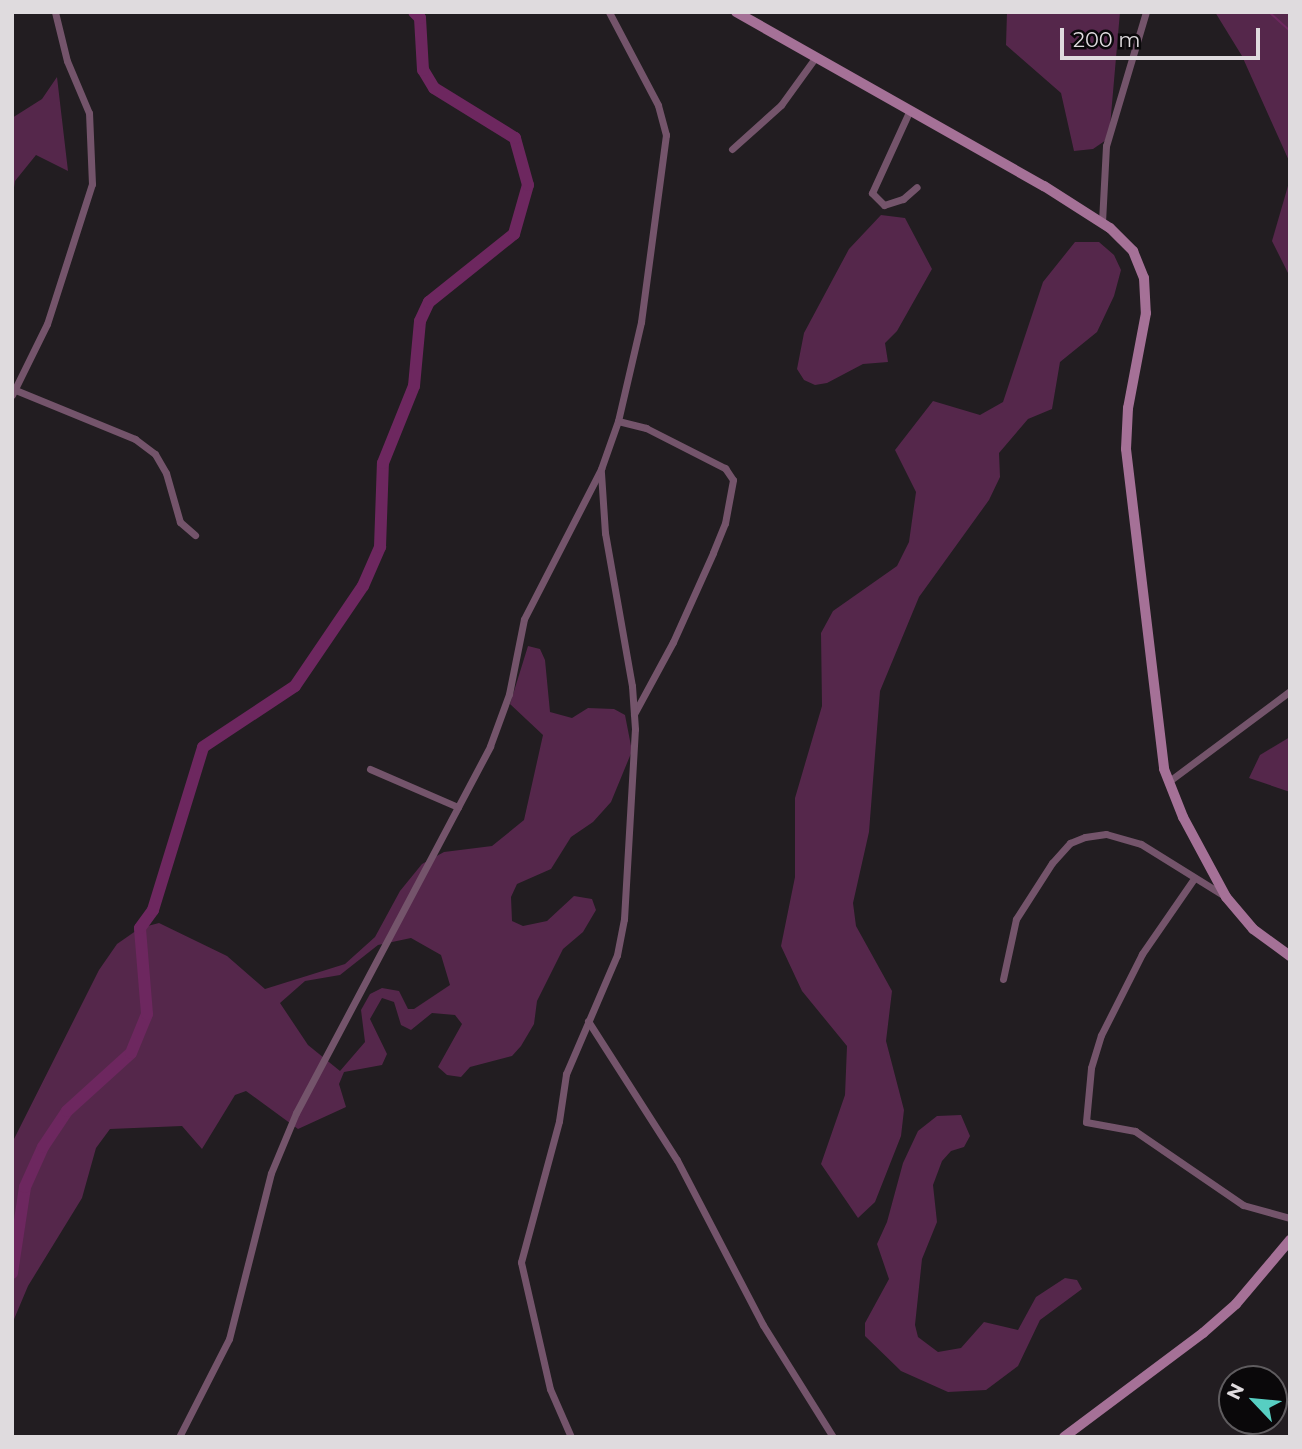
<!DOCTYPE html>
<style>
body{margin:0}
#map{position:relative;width:1302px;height:1449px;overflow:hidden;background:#221d21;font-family:Montserrat,sans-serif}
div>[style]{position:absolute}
.green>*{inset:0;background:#55274b}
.stream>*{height:2px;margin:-1px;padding:0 1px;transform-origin:1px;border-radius:1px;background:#6d275f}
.river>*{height:12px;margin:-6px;padding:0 6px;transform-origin:6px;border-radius:6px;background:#6d275f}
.street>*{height:7px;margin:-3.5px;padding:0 3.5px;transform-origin:3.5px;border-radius:3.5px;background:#74546b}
.secondary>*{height:10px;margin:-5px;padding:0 5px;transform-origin:5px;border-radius:5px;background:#a57197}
span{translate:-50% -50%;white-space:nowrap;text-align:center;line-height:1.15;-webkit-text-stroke:7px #0a080a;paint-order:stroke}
.frame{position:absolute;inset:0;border:14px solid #dfdbde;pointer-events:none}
.north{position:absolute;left:1218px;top:1365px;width:70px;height:70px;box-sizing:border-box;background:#0a080a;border:2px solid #5f5c5f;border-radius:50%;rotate:296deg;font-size:19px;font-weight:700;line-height:28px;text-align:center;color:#dfdbde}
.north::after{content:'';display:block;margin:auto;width:24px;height:32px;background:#57cec2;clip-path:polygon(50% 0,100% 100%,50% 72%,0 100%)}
.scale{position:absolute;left:1060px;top:28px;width:200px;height:32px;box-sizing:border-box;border:4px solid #dfdbde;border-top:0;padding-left:9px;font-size:21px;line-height:24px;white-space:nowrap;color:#dfdbde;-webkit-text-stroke:5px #0a080a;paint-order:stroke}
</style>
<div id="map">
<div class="green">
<div style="clip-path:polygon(1007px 12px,1120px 12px,1109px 138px,1093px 149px,1074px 151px,1061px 93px,1006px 45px)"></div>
<div style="clip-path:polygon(1215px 12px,1290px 12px,1290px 163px,1242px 56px)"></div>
<div style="clip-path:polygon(57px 77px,68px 171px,36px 155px,15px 181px,12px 201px,12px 118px,42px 99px)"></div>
<div style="clip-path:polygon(1290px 179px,1290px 277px,1272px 241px)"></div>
<div style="clip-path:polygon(881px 215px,905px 218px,932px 269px,897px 331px,885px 343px,888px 362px,863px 364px,827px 383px,815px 385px,804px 380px,797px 369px,804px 333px,849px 249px)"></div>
<div style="clip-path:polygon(1075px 242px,1099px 242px,1114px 255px,1121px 270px,1114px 296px,1097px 332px,1060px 362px,1052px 409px,1028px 419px,999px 453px,1000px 477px,989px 500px,919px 597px,880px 691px,869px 832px,853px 903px,856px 926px,892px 991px,886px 1041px,904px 1110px,901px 1136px,875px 1202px,858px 1218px,821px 1164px,845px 1095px,847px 1046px,802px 991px,781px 946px,795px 877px,795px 798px,822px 706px,821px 633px,833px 611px,897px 566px,909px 542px,916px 492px,895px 450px,933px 401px,980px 415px,1003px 402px,1043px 282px)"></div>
<div style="clip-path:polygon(evenodd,528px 646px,540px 649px,545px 660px,550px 712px,572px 718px,588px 708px,614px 709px,625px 715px,632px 751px,611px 802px,593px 822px,571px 837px,551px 869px,517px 884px,511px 897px,512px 921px,523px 926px,547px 921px,574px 896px,592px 899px,596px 910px,583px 932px,563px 949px,537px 1001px,534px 1024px,521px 1046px,512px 1056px,470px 1067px,461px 1077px,447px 1075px,438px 1067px,462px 1024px,455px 1015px,432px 1013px,411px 1030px,401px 1025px,394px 1002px,382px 998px,370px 1019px,387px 1054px,382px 1065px,344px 1072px,339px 1084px,346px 1107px,298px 1129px,246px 1091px,235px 1095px,202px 1149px,182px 1126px,110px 1129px,96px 1148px,82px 1198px,28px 1286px,12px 1324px,12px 1143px,99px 970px,117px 944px,140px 928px,159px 923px,227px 956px,265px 989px,345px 964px,375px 937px,400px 891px,422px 864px,444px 852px,492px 846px,524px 820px,543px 735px,510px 704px,528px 646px,411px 938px,441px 955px,450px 985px,414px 1009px,408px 1009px,399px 991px,382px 988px,370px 994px,361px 1010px,365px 1042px,340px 1071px,308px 1045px,280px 1003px,305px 981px,340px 975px,378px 945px,411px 938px)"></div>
<div style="clip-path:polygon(1290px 737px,1290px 792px,1249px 778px,1260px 755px)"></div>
<div style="clip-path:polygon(961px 1115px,970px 1136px,964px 1147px,951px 1151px,942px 1161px,933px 1185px,937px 1222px,922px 1259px,915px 1325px,918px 1337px,938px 1352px,961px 1348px,984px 1322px,1018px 1330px,1036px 1297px,1065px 1278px,1077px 1280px,1082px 1289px,1040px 1320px,1018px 1366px,986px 1390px,948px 1392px,901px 1371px,865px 1336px,865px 1323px,889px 1279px,877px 1244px,887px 1222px,903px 1163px,918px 1131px,937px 1116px)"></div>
</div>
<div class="stream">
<div style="left:1269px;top:12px;width:28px;rotate:42deg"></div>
</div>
<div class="river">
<div style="left:12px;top:1273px;width:87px;rotate:-81.4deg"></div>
<div style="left:25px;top:1187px;width:44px;rotate:-65.8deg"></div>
<div style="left:43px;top:1147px;width:43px;rotate:-56.3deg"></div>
<div style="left:67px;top:1111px;width:86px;rotate:-42.2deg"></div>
<div style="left:131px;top:1053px;width:42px;rotate:-67.7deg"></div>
<div style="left:147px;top:1014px;width:86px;rotate:-94.7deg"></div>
<div style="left:140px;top:928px;width:22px;rotate:-54deg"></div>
<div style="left:153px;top:910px;width:170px;rotate:-72.9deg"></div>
<div style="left:203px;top:747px;width:110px;rotate:-33.5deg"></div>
<div style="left:295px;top:686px;width:121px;rotate:-55.8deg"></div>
<div style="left:363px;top:586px;width:43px;rotate:-66.4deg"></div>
<div style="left:380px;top:547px;width:84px;rotate:-88deg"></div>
<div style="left:383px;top:463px;width:83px;rotate:-68.1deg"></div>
<div style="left:414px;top:386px;width:65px;rotate:-84.7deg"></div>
<div style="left:420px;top:321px;width:21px;rotate:-65deg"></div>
<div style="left:429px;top:302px;width:109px;rotate:-38.7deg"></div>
<div style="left:514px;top:234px;width:51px;rotate:-74.1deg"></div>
<div style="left:528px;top:185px;width:49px;rotate:-105.5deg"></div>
<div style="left:515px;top:138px;width:95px;rotate:-148.3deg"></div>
<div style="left:434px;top:88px;width:21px;rotate:-121deg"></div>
<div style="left:423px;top:70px;width:52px;rotate:-93.3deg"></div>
<div style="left:420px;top:18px;width:8px;rotate:-135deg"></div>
</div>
<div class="street">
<div style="left:909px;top:112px;width:89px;rotate:114.6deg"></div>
<div style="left:872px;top:193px;width:17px;rotate:45deg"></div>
<div style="left:884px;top:205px;width:20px;rotate:-18deg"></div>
<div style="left:903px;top:199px;width:18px;rotate:-41deg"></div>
<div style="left:732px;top:149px;width:66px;rotate:-41.9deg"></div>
<div style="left:781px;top:105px;width:58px;rotate:-54.1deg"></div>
<div style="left:1102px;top:222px;width:76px;rotate:-87deg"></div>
<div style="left:1106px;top:146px;width:140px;rotate:-73.4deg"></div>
<div style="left:13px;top:389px;width:132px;rotate:22.3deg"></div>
<div style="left:135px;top:439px;width:25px;rotate:37deg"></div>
<div style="left:155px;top:454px;width:22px;rotate:60deg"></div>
<div style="left:166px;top:473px;width:51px;rotate:74.1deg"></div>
<div style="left:180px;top:522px;width:20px;rotate:41deg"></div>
<div style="left:12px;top:395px;width:79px;rotate:-63.8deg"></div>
<div style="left:47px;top:324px;width:147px;rotate:-72.2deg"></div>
<div style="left:92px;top:184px;width:71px;rotate:-92.4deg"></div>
<div style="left:89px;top:113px;width:56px;rotate:-112.9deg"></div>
<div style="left:67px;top:61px;width:50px;rotate:-103.8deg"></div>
<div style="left:618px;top:421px;width:29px;rotate:14deg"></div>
<div style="left:646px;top:428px;width:89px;rotate:26.9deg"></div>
<div style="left:725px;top:468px;width:14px;rotate:56deg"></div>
<div style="left:733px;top:480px;width:44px;rotate:100.5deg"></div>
<div style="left:725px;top:523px;width:32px;rotate:112deg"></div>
<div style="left:713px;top:553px;width:98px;rotate:114.2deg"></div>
<div style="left:673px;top:642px;width:82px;rotate:118.4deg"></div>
<div style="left:370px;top:769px;width:96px;rotate:23.4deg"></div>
<div style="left:1168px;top:782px;width:152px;rotate:-36.7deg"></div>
<div style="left:1193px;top:880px;width:90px;rotate:124.6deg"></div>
<div style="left:1142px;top:954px;width:91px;rotate:116.8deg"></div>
<div style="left:1101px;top:1035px;width:34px;rotate:107deg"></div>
<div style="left:1091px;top:1068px;width:54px;rotate:95.3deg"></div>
<div style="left:1086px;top:1122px;width:50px;rotate:10.4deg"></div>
<div style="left:1135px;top:1131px;width:131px;rotate:34.4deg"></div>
<div style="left:1243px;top:1205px;width:49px;rotate:15.5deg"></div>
<div style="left:1003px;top:979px;width:61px;rotate:-77.8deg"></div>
<div style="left:1016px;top:919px;width:67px;rotate:-57.3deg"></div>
<div style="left:1052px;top:863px;width:27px;rotate:-48deg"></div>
<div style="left:1070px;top:843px;width:16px;rotate:-22deg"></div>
<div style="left:1085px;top:837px;width:21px;rotate:-8deg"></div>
<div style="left:1106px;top:834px;width:36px;rotate:16deg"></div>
<div style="left:1141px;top:844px;width:100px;rotate:31.9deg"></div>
<div style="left:588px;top:1021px;width:165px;rotate:57.4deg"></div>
<div style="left:677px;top:1160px;width:186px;rotate:62.5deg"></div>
<div style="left:763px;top:1325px;width:132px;rotate:58deg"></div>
<div style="left:179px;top:1437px;width:110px;rotate:-63deg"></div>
<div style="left:229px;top:1339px;width:171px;rotate:-75.8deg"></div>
<div style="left:271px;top:1173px;width:65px;rotate:-67.4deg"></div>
<div style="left:296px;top:1113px;width:415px;rotate:-62.1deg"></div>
<div style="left:490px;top:746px;width:55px;rotate:-69.9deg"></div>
<div style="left:509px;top:694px;width:76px;rotate:-78.7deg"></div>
<div style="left:524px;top:619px;width:169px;rotate:-62.8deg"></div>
<div style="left:601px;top:469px;width:51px;rotate:-70.5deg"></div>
<div style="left:618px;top:421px;width:102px;rotate:-76.9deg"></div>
<div style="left:641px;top:322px;width:189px;rotate:-82.4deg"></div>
<div style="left:666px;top:135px;width:31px;rotate:-105deg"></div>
<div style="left:658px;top:105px;width:105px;rotate:-117.8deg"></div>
<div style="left:571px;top:1437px;width:52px;rotate:-113.6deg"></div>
<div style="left:550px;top:1389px;width:130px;rotate:-102.9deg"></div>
<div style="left:521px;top:1262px;width:146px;rotate:-74.9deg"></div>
<div style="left:559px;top:1121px;width:48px;rotate:-81.5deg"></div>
<div style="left:566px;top:1074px;width:129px;rotate:-66.8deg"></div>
<div style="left:617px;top:955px;width:37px;rotate:-79deg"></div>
<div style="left:624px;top:919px;width:190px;rotate:-86.7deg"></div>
<div style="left:635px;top:729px;width:43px;rotate:-94deg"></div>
<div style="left:632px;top:686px;width:155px;rotate:-100deg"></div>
<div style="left:605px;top:533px;width:61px;rotate:-93.8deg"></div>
</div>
<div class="secondary">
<div style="left:736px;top:12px;width:354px;rotate:29.5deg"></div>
<div style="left:1044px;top:186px;width:78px;rotate:32.5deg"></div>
<div style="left:1110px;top:228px;width:33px;rotate:45deg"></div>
<div style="left:1133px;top:251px;width:29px;rotate:68deg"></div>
<div style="left:1144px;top:278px;width:35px;rotate:87deg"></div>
<div style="left:1146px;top:313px;width:97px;rotate:100.7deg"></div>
<div style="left:1128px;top:408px;width:41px;rotate:92.8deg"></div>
<div style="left:1126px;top:449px;width:322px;rotate:83.2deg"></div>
<div style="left:1164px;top:769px;width:52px;rotate:68.4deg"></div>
<div style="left:1183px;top:817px;width:91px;rotate:61.7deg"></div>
<div style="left:1226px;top:897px;width:42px;rotate:49.8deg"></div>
<div style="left:1253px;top:929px;width:46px;rotate:36.1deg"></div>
<div style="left:1064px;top:1437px;width:174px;rotate:-36.8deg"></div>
<div style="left:1203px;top:1333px;width:44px;rotate:-41.3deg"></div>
<div style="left:1236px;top:1304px;width:84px;rotate:-49.8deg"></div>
</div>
<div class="frame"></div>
<div class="north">N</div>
<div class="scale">200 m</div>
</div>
